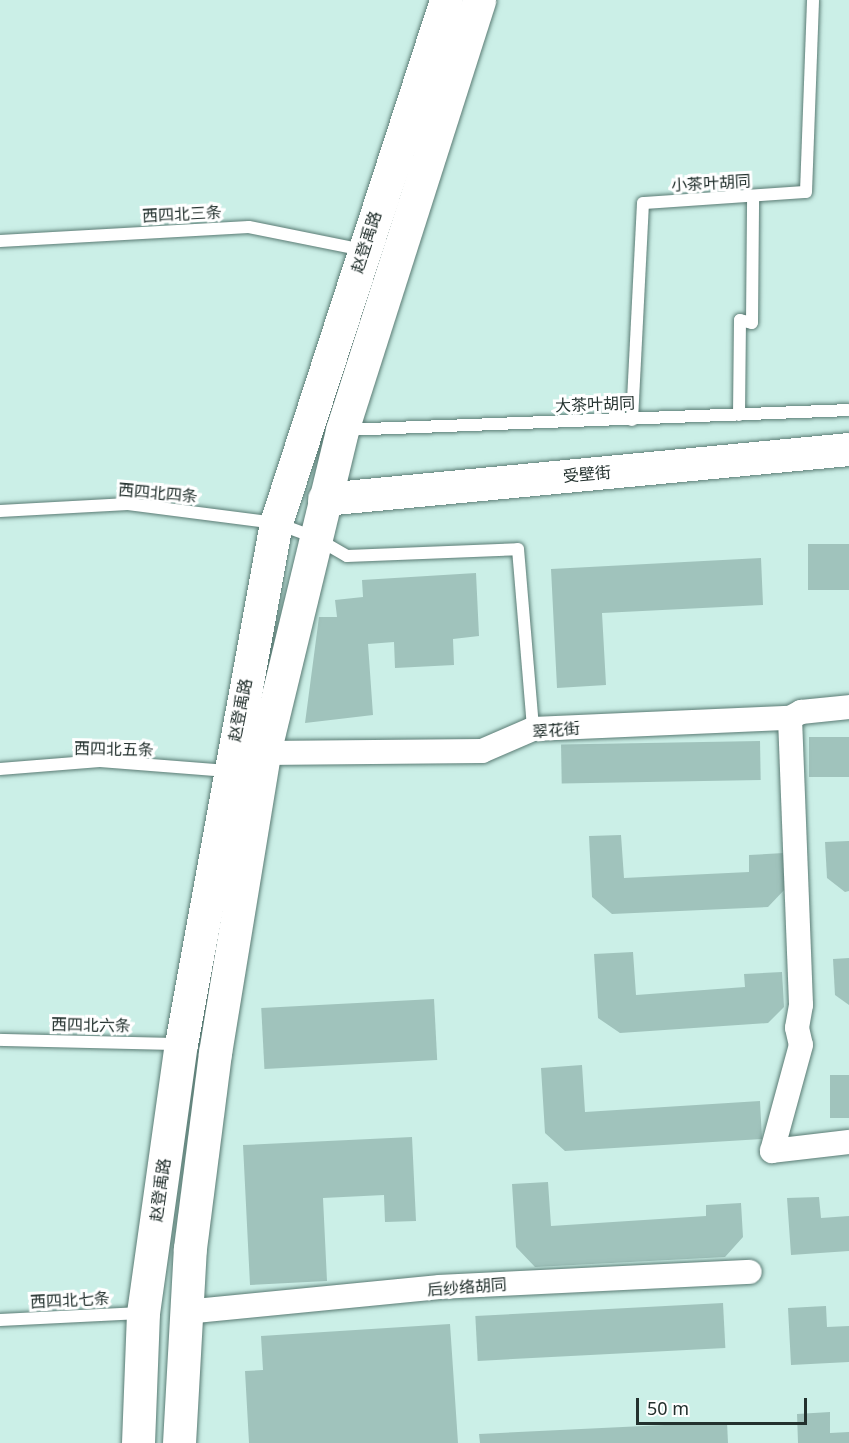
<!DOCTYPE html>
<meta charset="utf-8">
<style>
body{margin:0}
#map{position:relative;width:849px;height:1443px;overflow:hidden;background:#cbefe7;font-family:"Noto Sans","Noto Sans SC",sans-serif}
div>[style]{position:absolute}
.building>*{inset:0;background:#a0c3bc;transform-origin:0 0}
.roads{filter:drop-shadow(0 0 2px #5a7b74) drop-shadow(0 0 2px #5a7b74)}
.lane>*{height:12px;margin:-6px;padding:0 6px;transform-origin:6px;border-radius:6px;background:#fff}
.street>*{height:24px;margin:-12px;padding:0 12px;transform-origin:12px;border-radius:12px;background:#fff}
.secondary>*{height:33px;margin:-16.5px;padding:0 16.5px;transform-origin:16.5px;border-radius:16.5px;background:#fff}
span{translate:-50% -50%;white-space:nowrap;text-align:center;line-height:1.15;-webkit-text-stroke:6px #fff;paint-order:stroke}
.street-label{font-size:16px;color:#23312e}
.scale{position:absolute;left:636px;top:1398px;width:171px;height:27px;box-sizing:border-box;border:3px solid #23312e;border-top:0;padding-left:8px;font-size:18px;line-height:21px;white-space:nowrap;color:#23312e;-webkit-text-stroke:4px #fff;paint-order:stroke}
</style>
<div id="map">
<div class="building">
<div style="left:849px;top:544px;width:46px;height:41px;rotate:90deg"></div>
<div style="clip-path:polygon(761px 558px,763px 605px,602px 613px,606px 685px,557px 688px,551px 569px)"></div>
<div style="clip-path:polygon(476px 573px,479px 636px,453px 639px,454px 665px,395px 668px,394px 642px,368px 644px,373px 715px,305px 723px,319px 617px,337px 617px,335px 600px,363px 597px,362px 580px)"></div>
<div style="left:849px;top:737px;width:40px;height:40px;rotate:90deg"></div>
<div style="left:760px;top:741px;width:39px;height:199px;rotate:89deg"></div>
<div style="clip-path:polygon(621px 835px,624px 878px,749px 872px,749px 855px,784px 853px,786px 888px,768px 907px,612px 914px,592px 897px,589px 836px)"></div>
<div style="clip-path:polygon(849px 841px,849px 891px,845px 892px,827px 878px,825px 842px)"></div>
<div style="clip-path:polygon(633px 952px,636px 995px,745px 987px,744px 974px,782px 972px,784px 1007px,768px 1023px,620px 1033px,598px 1018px,594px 954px)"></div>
<div style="clip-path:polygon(849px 958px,849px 1005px,835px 995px,833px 959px)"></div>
<div style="left:434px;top:999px;width:61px;height:173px;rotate:87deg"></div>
<div style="clip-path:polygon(582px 1065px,585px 1112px,760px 1101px,762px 1139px,565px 1151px,545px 1133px,541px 1068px)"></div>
<div style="left:849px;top:1075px;width:43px;height:19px;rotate:90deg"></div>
<div style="clip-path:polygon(412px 1137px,416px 1221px,385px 1222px,384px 1195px,323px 1198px,327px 1281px,250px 1285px,243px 1145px)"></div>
<div style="clip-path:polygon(548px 1182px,551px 1226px,706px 1216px,706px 1205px,741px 1203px,743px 1237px,725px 1257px,535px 1267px,516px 1247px,512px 1184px)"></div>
<div style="clip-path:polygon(819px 1197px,821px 1218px,849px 1216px,849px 1251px,791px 1255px,787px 1198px)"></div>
<div style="left:723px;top:1303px;width:45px;height:248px;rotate:87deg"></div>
<div style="clip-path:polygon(826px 1306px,827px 1327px,849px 1326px,849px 1362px,791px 1365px,788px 1308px)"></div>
<div style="clip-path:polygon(450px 1324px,458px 1443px,249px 1443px,245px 1371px,263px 1370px,261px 1336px)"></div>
<div style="clip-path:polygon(830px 1412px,830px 1433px,849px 1432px,849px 1443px,798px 1443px,797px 1414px)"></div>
<div style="clip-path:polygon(727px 1422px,728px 1443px,480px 1443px,479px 1434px)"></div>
</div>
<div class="roads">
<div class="lane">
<div style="left:0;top:241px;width:249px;rotate:-3.2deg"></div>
<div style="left:249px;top:227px;width:116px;rotate:11.4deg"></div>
<div style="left:739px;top:415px;width:95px;rotate:-89.4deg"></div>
<div style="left:740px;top:320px;width:12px;rotate:14deg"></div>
<div style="left:752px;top:323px;width:126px;rotate:-89.5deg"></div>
<div style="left:632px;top:420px;width:217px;rotate:-87.1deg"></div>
<div style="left:643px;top:203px;width:163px;rotate:-3.9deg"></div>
<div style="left:806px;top:192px;width:192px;rotate:-87.9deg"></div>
<div style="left:343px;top:430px;width:506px;rotate:-2.26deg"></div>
<div style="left:0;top:511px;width:128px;rotate:-3.1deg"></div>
<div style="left:128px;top:504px;width:149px;rotate:7.3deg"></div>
<div style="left:276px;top:523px;width:40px;rotate:20.2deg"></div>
<div style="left:314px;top:537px;width:38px;rotate:30deg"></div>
<div style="left:347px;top:556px;width:171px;rotate:-2.3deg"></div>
<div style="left:518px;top:549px;width:181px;rotate:85.2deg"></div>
<div style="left:0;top:769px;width:100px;rotate:-4.6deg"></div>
<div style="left:100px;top:761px;width:128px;rotate:4.5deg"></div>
<div style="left:0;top:1040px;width:179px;rotate:1.3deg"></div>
<div style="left:0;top:1320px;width:141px;rotate:-2.8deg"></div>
</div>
<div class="street">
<div style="left:790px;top:718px;width:287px;rotate:87.8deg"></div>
<div style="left:801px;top:1005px;width:23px;rotate:100deg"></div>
<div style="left:797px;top:1028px;width:17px;rotate:77deg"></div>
<div style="left:801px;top:1045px;width:110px;rotate:105.3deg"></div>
<div style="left:772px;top:1151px;width:78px;rotate:-6.7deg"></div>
<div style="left:264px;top:753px;width:218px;rotate:-0.5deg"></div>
<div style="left:482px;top:751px;width:56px;rotate:-23.3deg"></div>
<div style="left:533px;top:729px;width:257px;rotate:-2.5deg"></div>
<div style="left:790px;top:718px;width:13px;rotate:-29deg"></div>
<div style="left:801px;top:712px;width:48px;rotate:-5.9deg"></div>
<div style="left:185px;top:1312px;width:256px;rotate:-5.6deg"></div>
<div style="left:440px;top:1287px;width:310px;rotate:-2.8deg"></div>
</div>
<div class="secondary">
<div style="left:324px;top:499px;width:527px;rotate:-5.44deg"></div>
<div style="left:138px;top:1443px;width:130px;rotate:-87.8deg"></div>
<div style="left:143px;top:1313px;width:272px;rotate:-82deg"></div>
<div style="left:181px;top:1044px;width:530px;rotate:-79.67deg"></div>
<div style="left:276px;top:523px;width:550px;rotate:-71.99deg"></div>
<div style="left:179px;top:1443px;width:195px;rotate:-86.8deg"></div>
<div style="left:190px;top:1248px;width:197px;rotate:-82.7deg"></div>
<div style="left:215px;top:1053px;width:304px;rotate:-80.7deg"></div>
<div style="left:264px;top:753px;width:332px;rotate:-76.4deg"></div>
<div style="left:342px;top:430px;width:451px;rotate:-72.3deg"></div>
</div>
</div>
<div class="street-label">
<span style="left:711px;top:183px;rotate:-3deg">小茶叶胡同</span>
<span style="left:182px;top:214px;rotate:-3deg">西四北三条</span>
<span style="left:366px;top:242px;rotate:-72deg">赵登禹路</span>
<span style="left:595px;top:404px;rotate:-2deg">大茶叶胡同</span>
<span style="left:587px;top:474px;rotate:-5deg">受壁街</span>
<span style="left:158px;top:493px;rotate:5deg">西四北四条</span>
<span style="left:240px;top:710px;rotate:-79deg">赵登禹路</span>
<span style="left:556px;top:730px;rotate:-5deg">翠花街</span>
<span style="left:114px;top:749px;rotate:1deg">西四北五条</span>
<span style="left:91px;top:1025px;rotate:1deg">西四北六条</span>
<span style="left:160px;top:1190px;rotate:-82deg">赵登禹路</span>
<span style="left:467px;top:1287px;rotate:-4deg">后纱络胡同</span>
<span style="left:70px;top:1300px;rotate:-3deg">西四北七条</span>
</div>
<div class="scale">50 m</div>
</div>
